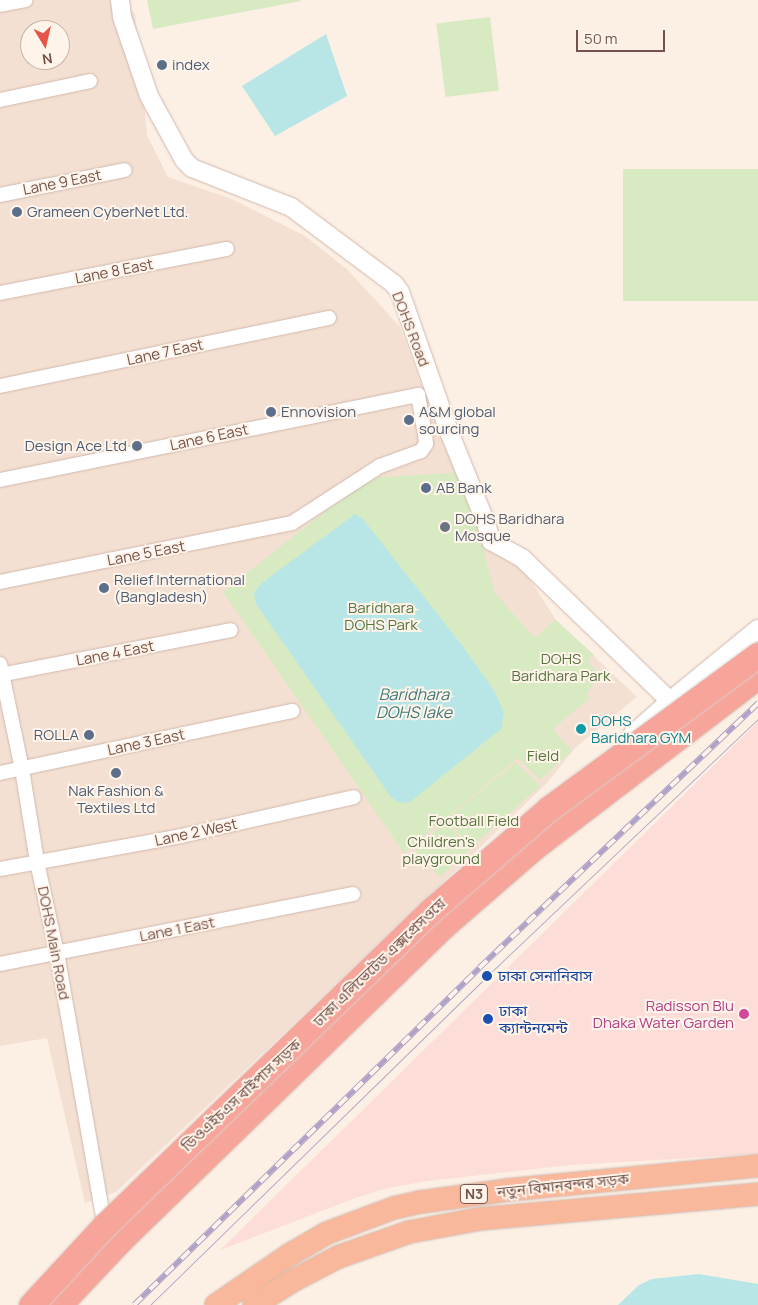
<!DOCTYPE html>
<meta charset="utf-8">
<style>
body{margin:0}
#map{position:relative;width:758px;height:1305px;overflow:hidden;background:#fcefe4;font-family:Manrope,"Noto Sans Bengali",sans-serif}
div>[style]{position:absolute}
.residential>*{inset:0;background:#f4e0d2}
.commercial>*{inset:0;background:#fdddd8}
.green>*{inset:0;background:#d8eac2;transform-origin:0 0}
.water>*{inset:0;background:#b8e6e6}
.roads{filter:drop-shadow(0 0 1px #d0b8ad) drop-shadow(0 0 1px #d0b8ad)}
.minor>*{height:14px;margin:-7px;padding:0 7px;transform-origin:7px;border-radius:7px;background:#fff}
.tertiary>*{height:18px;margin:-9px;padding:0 9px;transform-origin:9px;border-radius:9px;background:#fff}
.trunk>*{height:22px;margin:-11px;padding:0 11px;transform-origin:11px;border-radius:11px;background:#f9b89b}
.motorway>*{height:25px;margin:-12.5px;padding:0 12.5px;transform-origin:12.5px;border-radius:12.5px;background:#f7a59a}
.tram>*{height:1px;margin:-0.5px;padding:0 0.5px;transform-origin:0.5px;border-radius:0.5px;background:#b0a2c6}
.rail>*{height:5.5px;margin-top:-2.75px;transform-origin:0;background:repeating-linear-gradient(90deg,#fff4ea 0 11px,#b0a2c6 0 22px);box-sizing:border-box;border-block:1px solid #b0a2c6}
.bridges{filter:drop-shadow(0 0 1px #d8cfcc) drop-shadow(0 0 1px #d8cfcc)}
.motorway-bridge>*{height:25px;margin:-12.5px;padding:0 12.5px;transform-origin:12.5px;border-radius:12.5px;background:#f7a59a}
.dots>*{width:14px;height:14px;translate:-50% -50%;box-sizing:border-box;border:2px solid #fff4ea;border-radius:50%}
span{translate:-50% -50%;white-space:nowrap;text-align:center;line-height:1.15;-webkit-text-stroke:4px #fff4ea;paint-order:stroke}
.shield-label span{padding:1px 4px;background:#fff4ea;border:1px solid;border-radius:4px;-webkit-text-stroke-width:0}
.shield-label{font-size:14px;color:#755349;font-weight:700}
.service-label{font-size:15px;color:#4e5e75}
.left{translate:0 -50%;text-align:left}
.right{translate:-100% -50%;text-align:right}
.street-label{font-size:15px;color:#755349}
.worship-label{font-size:15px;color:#5b616d}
.park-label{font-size:15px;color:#57753f}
.culture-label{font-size:15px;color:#0d838f}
.transit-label{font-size:15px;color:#164399}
.hotel-label{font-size:15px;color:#b23c85}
.water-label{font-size:16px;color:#3d797b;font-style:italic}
.north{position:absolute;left:20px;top:20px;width:50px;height:50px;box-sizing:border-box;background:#fff4ea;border:1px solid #c8b4aa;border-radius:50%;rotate:171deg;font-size:14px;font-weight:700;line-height:20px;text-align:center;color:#755349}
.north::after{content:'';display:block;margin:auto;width:18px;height:22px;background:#e75548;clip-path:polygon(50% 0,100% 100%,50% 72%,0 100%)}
.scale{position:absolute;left:576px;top:30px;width:89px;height:22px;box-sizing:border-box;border:2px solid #755349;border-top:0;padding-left:6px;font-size:15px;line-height:18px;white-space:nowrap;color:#755349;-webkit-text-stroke:4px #fff4ea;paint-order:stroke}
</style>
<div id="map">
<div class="residential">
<div style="clip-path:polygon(evenodd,0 0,121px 0,135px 14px,147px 135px,168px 177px,232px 199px,305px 236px,348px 270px,400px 327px,445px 448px,556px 620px,637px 697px,576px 747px,546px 784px,469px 858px,116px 1192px,85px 1203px,47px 1038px,0 1046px,0 0,30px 30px,60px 30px,60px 60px,30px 60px,30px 30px)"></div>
</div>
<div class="commercial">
<div style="clip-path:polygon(758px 722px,758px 1154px,570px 1165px,427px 1181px,388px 1188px,358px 1197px,220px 1250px)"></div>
</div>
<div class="green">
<div style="clip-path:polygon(147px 0,301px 0,301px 1px,153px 29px)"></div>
<div style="left:490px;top:17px;width:74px;height:54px;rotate:83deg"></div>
<div style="left:758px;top:169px;width:132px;height:135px;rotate:90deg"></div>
<div style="clip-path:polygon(463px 472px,495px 593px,533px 636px,537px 637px,553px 621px,556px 620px,594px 655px,588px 661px,600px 675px,587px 694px,590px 698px,553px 729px,572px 751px,540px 780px,518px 758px,404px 853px,223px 592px,367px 478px)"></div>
<div style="clip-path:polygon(516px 762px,540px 786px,472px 847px,445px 820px)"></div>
<div style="left:445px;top:822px;width:37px;height:41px;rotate:47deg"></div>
</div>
<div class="water">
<div style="clip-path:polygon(326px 34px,347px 96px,275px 136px,242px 86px)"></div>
<div style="clip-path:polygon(355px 514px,363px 519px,464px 648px,495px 692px,504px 713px,501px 729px,410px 802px,400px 803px,391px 797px,256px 604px,254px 593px,262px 583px)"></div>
<div style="clip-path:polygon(699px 1274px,758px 1284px,758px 1305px,618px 1305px,639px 1285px,652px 1279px)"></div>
</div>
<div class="roads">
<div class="minor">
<div style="left:0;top:5px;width:26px;rotate:-11deg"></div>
<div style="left:0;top:100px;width:92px;rotate:-11.9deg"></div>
<div style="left:0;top:195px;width:127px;rotate:-11.3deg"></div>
<div style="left:0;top:293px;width:231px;rotate:-11deg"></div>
<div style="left:0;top:386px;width:336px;rotate:-11.7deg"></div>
<div style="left:0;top:480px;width:427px;rotate:-11.5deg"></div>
<div style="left:418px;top:395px;width:39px;rotate:80deg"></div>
<div style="left:425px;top:433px;width:11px;rotate:85deg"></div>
<div style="left:426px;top:444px;width:9px;rotate:126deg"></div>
<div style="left:421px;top:451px;width:44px;rotate:159.9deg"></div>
<div style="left:380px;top:466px;width:105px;rotate:147.1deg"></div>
<div style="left:292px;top:523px;width:298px;rotate:168.6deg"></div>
<div style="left:0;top:664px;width:107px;rotate:78.2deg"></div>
<div style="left:22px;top:769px;width:94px;rotate:80.8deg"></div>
<div style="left:37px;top:862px;width:93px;rotate:77.6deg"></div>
<div style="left:57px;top:953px;width:272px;rotate:80.1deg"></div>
<div style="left:0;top:675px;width:235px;rotate:-11deg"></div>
<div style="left:0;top:773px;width:299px;rotate:-12deg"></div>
<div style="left:0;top:869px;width:184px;rotate:-10.3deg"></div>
<div style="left:181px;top:836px;width:177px;rotate:-12.7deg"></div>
<div style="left:0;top:964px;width:360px;rotate:-11.2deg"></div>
</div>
<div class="tertiary">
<div style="left:120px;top:0;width:17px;rotate:83deg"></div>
<div style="left:122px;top:17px;width:83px;rotate:71.1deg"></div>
<div style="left:149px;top:96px;width:73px;rotate:61.3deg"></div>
<div style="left:184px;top:160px;width:11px;rotate:45deg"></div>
<div style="left:192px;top:168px;width:106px;rotate:21.5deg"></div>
<div style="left:291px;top:207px;width:129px;rotate:36.8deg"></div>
<div style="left:394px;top:284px;width:10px;rotate:53deg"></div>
<div style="left:400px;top:292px;width:151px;rotate:70.6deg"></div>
<div style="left:450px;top:434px;width:96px;rotate:68deg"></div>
<div style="left:486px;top:523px;width:19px;rotate:74deg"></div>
<div style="left:491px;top:541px;width:35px;rotate:29deg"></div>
<div style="left:522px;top:558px;width:206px;rotate:44deg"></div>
<div style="left:632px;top:735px;width:51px;rotate:-41.8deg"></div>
<div style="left:670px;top:701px;width:114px;rotate:-39.3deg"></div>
</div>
<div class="trunk">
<div style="left:216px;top:1305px;width:88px;rotate:-34.4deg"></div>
<div style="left:289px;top:1255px;width:44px;rotate:-30.1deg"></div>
<div style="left:327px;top:1233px;width:72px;rotate:-20.5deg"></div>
<div style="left:394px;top:1208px;width:28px;rotate:-13deg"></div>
<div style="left:421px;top:1202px;width:87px;rotate:-7.9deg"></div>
<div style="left:507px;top:1190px;width:252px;rotate:-5.5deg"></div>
<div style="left:254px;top:1305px;width:49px;rotate:-31.8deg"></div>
<div style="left:296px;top:1279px;width:47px;rotate:-27.6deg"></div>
<div style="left:338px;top:1257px;width:75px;rotate:-19.4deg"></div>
<div style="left:409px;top:1232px;width:71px;rotate:-10.5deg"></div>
<div style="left:479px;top:1219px;width:280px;rotate:-5.1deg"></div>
</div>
<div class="motorway">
<div style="left:59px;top:1305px;width:89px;rotate:-46.8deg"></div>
<div style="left:120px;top:1240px;width:452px;rotate:-44.2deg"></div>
<div style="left:444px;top:925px;width:119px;rotate:-40.9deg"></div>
<div style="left:534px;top:847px;width:282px;rotate:-37.4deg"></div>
</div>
</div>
<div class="tram">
<div style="left:150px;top:1305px;width:471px;rotate:-44.3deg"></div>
<div style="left:487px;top:976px;width:373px;rotate:-43.5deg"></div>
</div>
<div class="rail">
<div style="left:134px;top:1305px;width:482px;rotate:-44.3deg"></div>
<div style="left:479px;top:968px;width:385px;rotate:-43.5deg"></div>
</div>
<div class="bridges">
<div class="motorway-bridge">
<div style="left:31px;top:1305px;width:109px;rotate:-47.2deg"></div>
<div style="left:105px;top:1225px;width:452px;rotate:-44deg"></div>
<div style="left:430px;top:911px;width:156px;rotate:-40.8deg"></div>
<div style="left:548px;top:809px;width:260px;rotate:-36.3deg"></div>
</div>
</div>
<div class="dots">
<div style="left:162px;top:65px;background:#5c6f8a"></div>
<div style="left:17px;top:212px;background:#5c6f8a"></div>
<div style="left:271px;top:412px;background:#5c6f8a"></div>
<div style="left:409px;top:420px;background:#5c6f8a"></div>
<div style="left:137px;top:446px;background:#5c6f8a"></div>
<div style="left:426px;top:488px;background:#5c6f8a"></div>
<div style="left:445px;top:527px;background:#6b7280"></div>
<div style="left:104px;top:588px;background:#5c6f8a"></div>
<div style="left:581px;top:729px;background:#0f9aa8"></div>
<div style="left:89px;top:735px;background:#5c6f8a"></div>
<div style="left:116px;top:773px;background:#5c6f8a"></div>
<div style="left:487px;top:976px;background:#1a4fb4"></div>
<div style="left:744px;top:1014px;background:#d1479c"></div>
<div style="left:488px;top:1019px;background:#1a4fb4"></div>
</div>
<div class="shield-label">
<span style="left:474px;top:1194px">N3</span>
</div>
<div class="service-label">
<span class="left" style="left:172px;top:65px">index</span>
<span class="left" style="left:27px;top:212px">Grameen CyberNet Ltd.</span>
<span class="left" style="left:419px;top:420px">A&amp;M global<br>sourcing</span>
<span class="left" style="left:281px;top:412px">Ennovision</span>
<span class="right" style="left:127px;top:446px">Design Ace Ltd</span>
<span class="left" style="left:436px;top:488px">AB Bank</span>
<span class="left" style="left:114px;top:588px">Relief International<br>(Bangladesh)</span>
<span class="right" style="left:79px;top:735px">ROLLA</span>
<span style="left:116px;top:799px">Nak Fashion &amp;<br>Textiles Ltd</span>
</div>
<div class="street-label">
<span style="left:62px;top:182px;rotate:-11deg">Lane 9 East</span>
<span style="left:114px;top:271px;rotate:-11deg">Lane 8 East</span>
<span style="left:411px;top:329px;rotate:69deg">DOHS Road</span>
<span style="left:165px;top:352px;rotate:-12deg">Lane 7 East</span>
<span style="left:209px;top:437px;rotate:-12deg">Lane 6 East</span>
<span style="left:146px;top:553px;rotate:-11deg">Lane 5 East</span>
<span style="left:115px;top:653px;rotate:-11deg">Lane 4 East</span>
<span style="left:146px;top:742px;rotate:-12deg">Lane 3 East</span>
<span style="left:196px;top:832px;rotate:-12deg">Lane 2 West</span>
<span style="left:177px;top:929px;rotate:-11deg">Lane 1 East</span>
<span style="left:54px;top:943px;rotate:79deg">DOHS Main Road</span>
<span style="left:379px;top:962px;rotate:-44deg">ঢাকা এলিভেটেড এক্সপ্রেসওয়ে</span>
<span style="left:241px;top:1095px;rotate:-43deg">ডিওএইচএস বাইপাস সড়ক</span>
<span style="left:563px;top:1185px;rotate:-6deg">নতুন বিমানবন্দর সড়ক</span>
</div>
<div class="worship-label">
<span class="left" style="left:455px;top:527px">DOHS Baridhara<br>Mosque</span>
</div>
<div class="park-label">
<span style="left:381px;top:616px">Baridhara<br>DOHS Park</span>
<span style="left:561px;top:667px">DOHS<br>Baridhara Park</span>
<span style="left:543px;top:756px">Field</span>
<span style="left:474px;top:821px">Football Field</span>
<span style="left:441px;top:850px">Children's<br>playground</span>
</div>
<div class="culture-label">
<span class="left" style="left:591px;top:729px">DOHS<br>Baridhara GYM</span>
</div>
<div class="transit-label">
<span class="left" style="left:498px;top:976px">ঢাকা সেনানিবাস</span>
<span class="left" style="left:499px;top:1019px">ঢাকা<br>ক্যান্টনমেন্ট</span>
</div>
<div class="hotel-label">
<span class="right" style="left:734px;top:1014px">Radisson Blu<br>Dhaka Water Garden</span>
</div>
<div class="water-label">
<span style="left:414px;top:703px">Baridhara<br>DOHS lake</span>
</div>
<div class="north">N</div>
<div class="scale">50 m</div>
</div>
